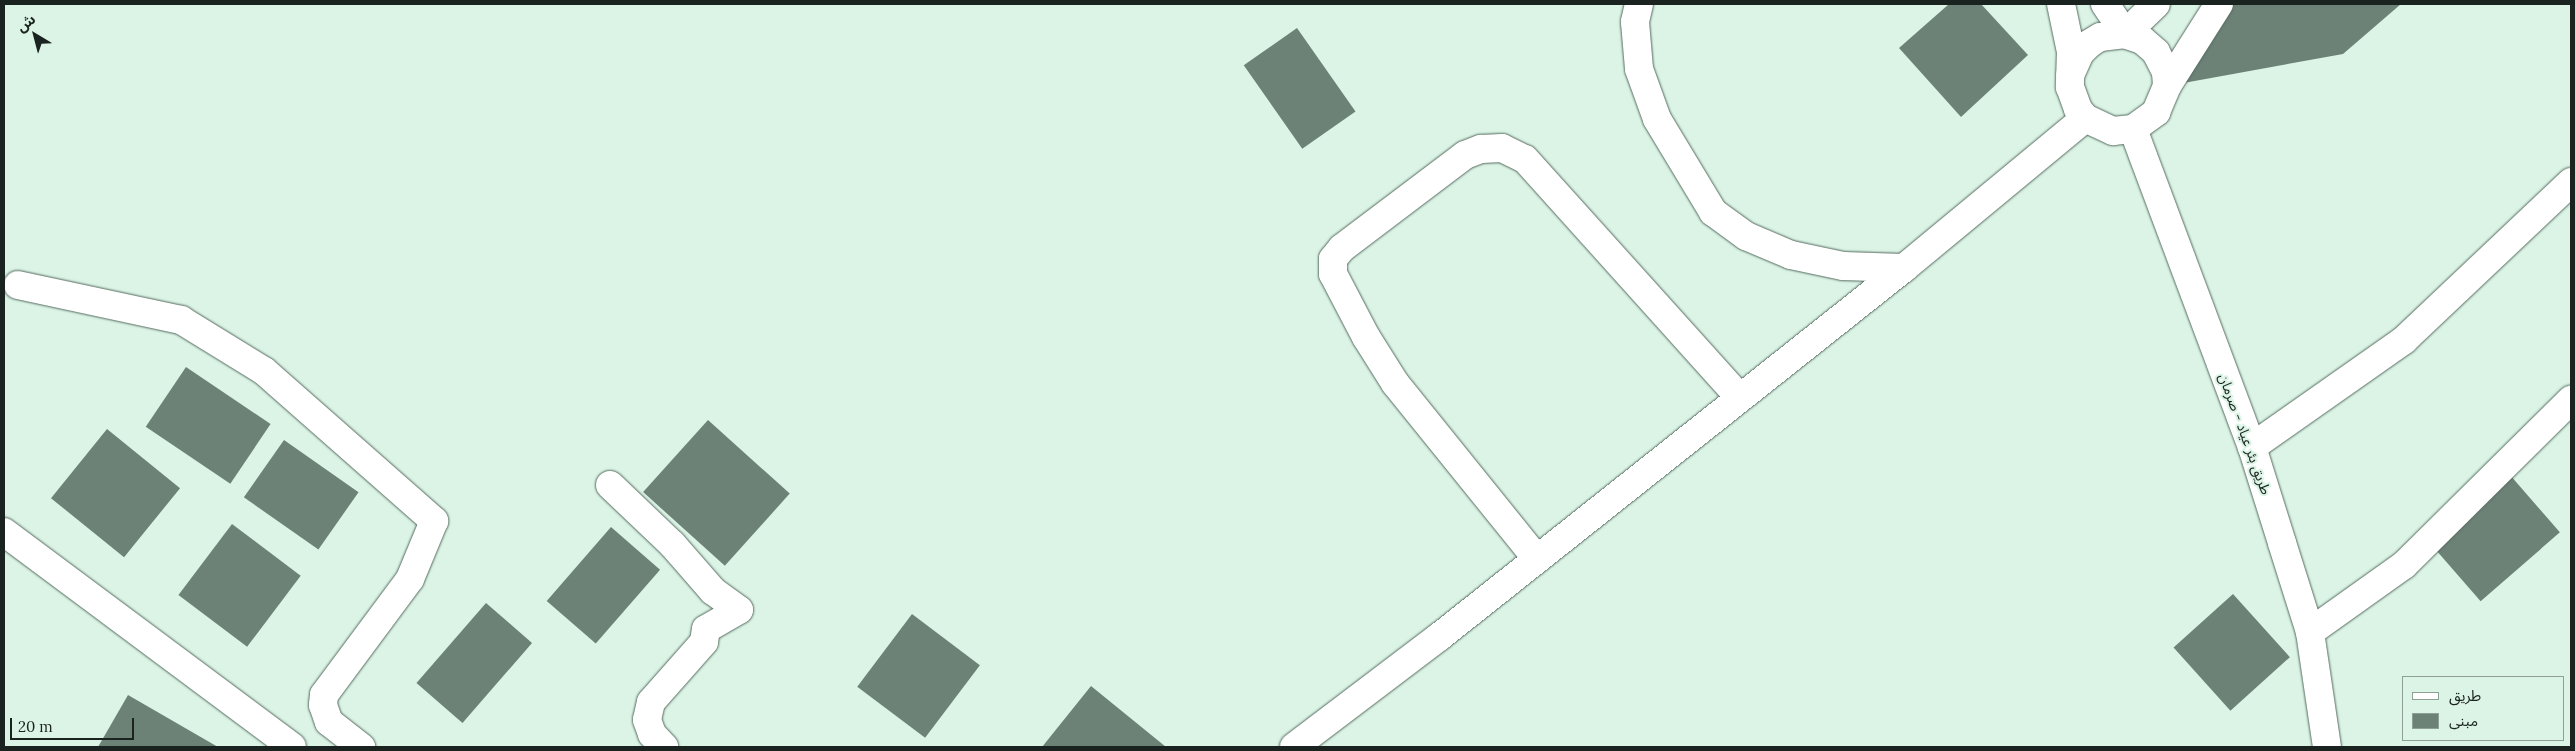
<!DOCTYPE html>
<meta charset="utf-8">
<style>
body{margin:0}
#map{position:relative;width:2575px;height:751px;overflow:hidden;background:#dbf4e6;font-family:Lora,"Noto Sans Arabic",serif}
div>[style]{position:absolute}
.building>*{inset:0;background:#6d8277;transform-origin:0 0}
.roads{filter:drop-shadow(0 0 1px #556b5f) drop-shadow(0 0 1px #556b5f)}
.street>*{height:28px;margin:-14px;padding:0 14px;transform-origin:14px;border-radius:14px;background:#fff}
.secondary>*{height:28px;margin:-14px;padding:0 14px;transform-origin:14px;border-radius:14px;background:#fff}
.highway>*{height:28px;margin:-14px;padding:0 14px;transform-origin:14px;border-radius:14px;background:#fff}
span{translate:-50% -50%;white-space:nowrap;text-align:center;line-height:1.15;-webkit-text-stroke:4px #dbf4e6;paint-order:stroke}
.street-label{font-size:14px;color:#1a231f}
.frame{position:absolute;inset:0;border:5px solid #1a231f;pointer-events:none}
.legend{position:absolute;left:2402px;top:676px;width:162px;height:65px;box-sizing:border-box;background:#dbf4e6;border:1px solid #8ea096;margin:0;padding:6px 9px;list-style:none;font-size:15px;color:#1a231f}
.legend li{display:flex;align-items:center;gap:10px;height:25px}
.legend b{width:25px;border:1px solid #8ea096}
.north{position:absolute;left:10px;top:10px;width:50px;height:50px;-webkit-text-stroke:4px #dbf4e6;paint-order:stroke;rotate:323deg;font-size:14px;font-weight:700;line-height:20px;text-align:center;color:#1a231f}
.north::after{content:'';display:block;margin:auto;width:18px;height:22px;background:#1a231f;clip-path:polygon(50% 0,100% 100%,50% 72%,0 100%)}
.scale{position:absolute;left:10px;top:718px;width:124px;height:22px;box-sizing:border-box;border:2px solid #1a231f;border-top:0;padding-left:6px;font-size:15px;line-height:18px;white-space:nowrap;color:#1a231f;-webkit-text-stroke:4px #dbf4e6;paint-order:stroke}
</style>
<div id="map">
<div class="building">
<div style="clip-path:polygon(1949px 4px,1981px 4px,2028px 55px,1961px 117px,1899px 48px)"></div>
<div style="clip-path:polygon(2219px 4px,2401px 4px,2343px 54px,2167px 86px)"></div>
<div style="left:1297px;top:28px;width:102px;height:65px;rotate:55deg"></div>
<div style="left:186px;top:367px;width:102px;height:72px;rotate:34deg"></div>
<div style="left:708px;top:420px;width:110px;height:97px;rotate:42deg"></div>
<div style="left:107px;top:429px;width:94px;height:89px;rotate:39deg"></div>
<div style="left:284px;top:440px;width:91px;height:70px;rotate:35deg"></div>
<div style="left:2510px;top:475px;width:76px;height:105px;rotate:49deg"></div>
<div style="left:232px;top:524px;width:86px;height:89px;rotate:37deg"></div>
<div style="left:611px;top:527px;width:65px;height:98px;rotate:41deg"></div>
<div style="left:2233px;top:594px;width:85px;height:80px;rotate:48deg"></div>
<div style="left:486px;top:603px;width:61px;height:106px;rotate:41deg"></div>
<div style="left:912px;top:614px;width:85px;height:91px;rotate:37deg"></div>
<div style="clip-path:polygon(1091px 686px,1166px 747px,1042px 747px)"></div>
<div style="clip-path:polygon(128px 695px,218px 747px,98px 747px)"></div>
</div>
<div class="roads">
<div class="street">
<div style="left:1639px;top:4px;width:18px;rotate:103deg"></div>
<div style="left:1635px;top:22px;width:47px;rotate:85.1deg"></div>
<div style="left:1639px;top:69px;width:53px;rotate:70.2deg"></div>
<div style="left:1657px;top:119px;width:109px;rotate:58.9deg"></div>
<div style="left:1713px;top:212px;width:41px;rotate:36deg"></div>
<div style="left:1746px;top:236px;width:49px;rotate:22.9deg"></div>
<div style="left:1791px;top:255px;width:53px;rotate:11.9deg"></div>
<div style="left:1843px;top:266px;width:61px;rotate:1.9deg"></div>
<div style="left:18px;top:285px;width:167px;rotate:12.1deg"></div>
<div style="left:181px;top:320px;width:97px;rotate:31.6deg"></div>
<div style="left:264px;top:371px;width:227px;rotate:41.4deg"></div>
<div style="left:434px;top:521px;width:63px;rotate:112.5deg"></div>
<div style="left:410px;top:579px;width:144px;rotate:126.6deg"></div>
<div style="left:324px;top:695px;width:10px;rotate:96deg"></div>
<div style="left:323px;top:705px;width:18px;rotate:71deg"></div>
<div style="left:329px;top:722px;width:41px;rotate:38deg"></div>
<div style="left:2252px;top:447px;width:186px;rotate:-35.1deg"></div>
<div style="left:2404px;top:340px;width:230px;rotate:-43.4deg"></div>
<div style="left:610px;top:485px;width:86px;rotate:43.6deg"></div>
<div style="left:672px;top:544px;width:62px;rotate:48.9deg"></div>
<div style="left:713px;top:591px;width:32px;rotate:36deg"></div>
<div style="left:739px;top:610px;width:38px;rotate:150deg"></div>
<div style="left:706px;top:629px;width:13px;rotate:99deg"></div>
<div style="left:704px;top:642px;width:80px;rotate:131.5deg"></div>
<div style="left:651px;top:702px;width:18px;rotate:103deg"></div>
<div style="left:647px;top:720px;width:15px;rotate:70deg"></div>
<div style="left:652px;top:734px;width:18px;rotate:47deg"></div>
<div style="left:4px;top:532px;width:359px;rotate:36.7deg"></div>
<div style="left:1537px;top:559px;width:226px;rotate:-128.9deg"></div>
<div style="left:1395px;top:383px;width:54px;rotate:-122.2deg"></div>
<div style="left:1366px;top:337px;width:71px;rotate:-117.6deg"></div>
<div style="left:1333px;top:274px;width:15px;rotate:-90deg"></div>
<div style="left:1333px;top:259px;width:14px;rotate:-51deg"></div>
<div style="left:1342px;top:248px;width:154px;rotate:-37.1deg"></div>
<div style="left:1465px;top:155px;width:17px;rotate:-21deg"></div>
<div style="left:1481px;top:149px;width:21px;rotate:-3deg"></div>
<div style="left:1502px;top:148px;width:25px;rotate:26deg"></div>
<div style="left:1525px;top:159px;width:320px;rotate:48deg"></div>
<div style="left:2310px;top:632px;width:115px;rotate:-35.5deg"></div>
<div style="left:2404px;top:565px;width:235px;rotate:-44.7deg"></div>
</div>
<div class="secondary">
<div style="left:2125px;top:34px;width:43px;rotate:-44.1deg"></div>
<div style="left:2167px;top:86px;width:97px;rotate:-57.6deg"></div>
<div style="left:1294px;top:747px;width:182px;rotate:-37.2deg"></div>
<div style="left:1439px;top:637px;width:594px;rotate:-38.43deg"></div>
<div style="left:1904px;top:268px;width:235px;rotate:-39.6deg"></div>
</div>
<div class="highway">
<div style="left:2061px;top:4px;width:49px;rotate:78.2deg"></div>
<div style="left:2071px;top:52px;width:35px;rotate:92deg"></div>
<div style="left:2070px;top:87px;width:23px;rotate:70deg"></div>
<div style="left:2078px;top:109px;width:11px;rotate:52deg"></div>
<div style="left:2085px;top:118px;width:31px;rotate:25deg"></div>
<div style="left:2113px;top:131px;width:20px;rotate:-6deg"></div>
<div style="left:2133px;top:129px;width:29px;rotate:-36deg"></div>
<div style="left:2156px;top:112px;width:28px;rotate:-67deg"></div>
<div style="left:2167px;top:86px;width:14px;rotate:-94deg"></div>
<div style="left:2166px;top:72px;width:22px;rotate:-117deg"></div>
<div style="left:2156px;top:52px;width:18px;rotate:-139deg"></div>
<div style="left:2142px;top:40px;width:18px;rotate:-161deg"></div>
<div style="left:2125px;top:34px;width:25px;rotate:173deg"></div>
<div style="left:2100px;top:37px;width:13px;rotate:148deg"></div>
<div style="left:2089px;top:44px;width:13px;rotate:135deg"></div>
<div style="left:2080px;top:53px;width:24px;rotate:114deg"></div>
<div style="left:2105px;top:4px;width:36px;rotate:56deg"></div>
<div style="left:2133px;top:129px;width:340px;rotate:69.5deg"></div>
<div style="left:2252px;top:447px;width:101px;rotate:72.6deg"></div>
<div style="left:2282px;top:543px;width:93px;rotate:72.5deg"></div>
<div style="left:2310px;top:632px;width:116px;rotate:81.6deg"></div>
</div>
</div>
<div class="street-label">
<span style="left:2245px;top:434px;rotate:70deg">طريق بئر عياد - صرمان</span>
</div>
<div class="frame"></div>
<ul class="legend">
<li><b style="height:6px;background:#fff"></b>طريق</li>
<li><b style="height:14px;background:#6d8277"></b>مبنى</li>
</ul>
<div class="north">ش</div>
<div class="scale">20 m</div>
</div>
